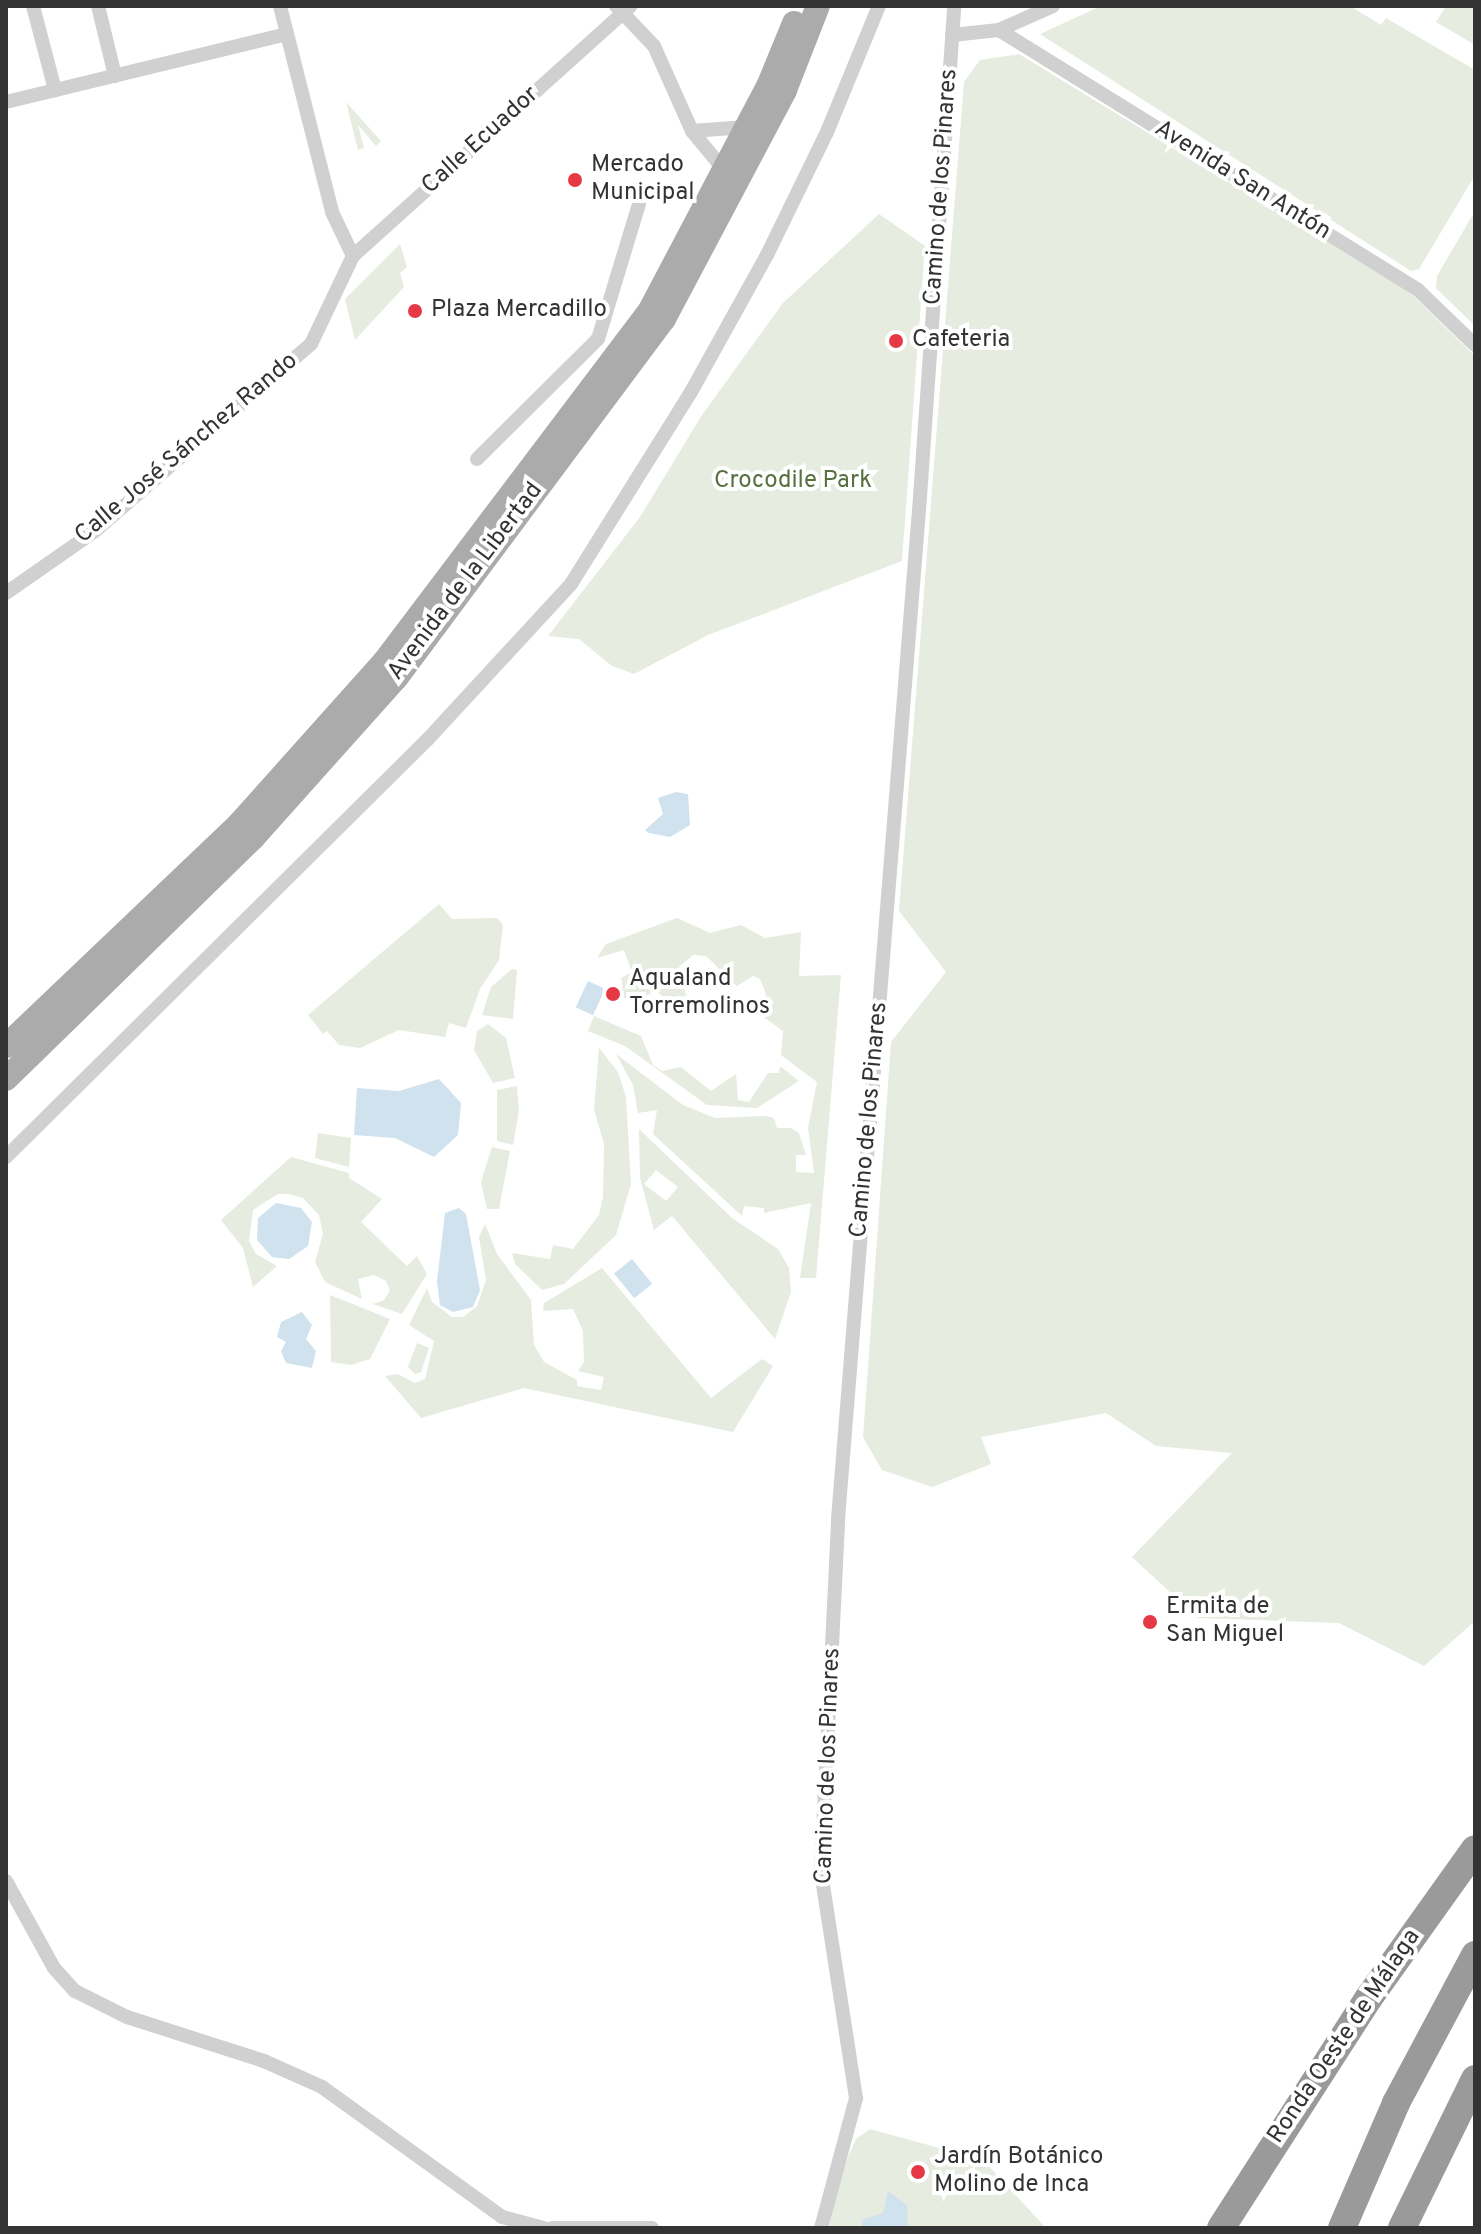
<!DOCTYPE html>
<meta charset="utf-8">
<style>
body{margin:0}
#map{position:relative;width:1481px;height:2234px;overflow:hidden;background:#fff;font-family:Overpass,sans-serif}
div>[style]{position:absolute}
.green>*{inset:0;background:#e6ecdf}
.water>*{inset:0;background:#cfe2ee;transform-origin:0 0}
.street>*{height:14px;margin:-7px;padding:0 7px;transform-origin:7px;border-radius:7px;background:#d0d0d0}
.primary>*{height:24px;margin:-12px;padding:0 12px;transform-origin:12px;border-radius:12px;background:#ababab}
.highway>*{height:28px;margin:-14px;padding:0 14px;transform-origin:14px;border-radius:14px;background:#9a9a9a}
.dots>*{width:22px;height:22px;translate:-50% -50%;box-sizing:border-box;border:4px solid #fff;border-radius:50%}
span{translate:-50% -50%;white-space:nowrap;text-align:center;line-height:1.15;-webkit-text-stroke:8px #fff;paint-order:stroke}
.street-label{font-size:24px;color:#333}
.poi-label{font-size:24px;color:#333}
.left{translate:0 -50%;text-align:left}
.park-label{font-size:24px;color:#56703f}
.frame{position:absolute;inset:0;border:8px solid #333;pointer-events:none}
</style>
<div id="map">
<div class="green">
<div style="clip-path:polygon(1101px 6px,1350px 6px,1381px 25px,1386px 18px,1475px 70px,1475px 175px,1419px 269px,1411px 271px,1040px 34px)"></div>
<div style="clip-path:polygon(1446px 6px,1475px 6px,1475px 45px,1436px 22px)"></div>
<div style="clip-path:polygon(1019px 54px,1409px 292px,1475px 356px,1475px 1621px,1424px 1666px,1339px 1623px,1198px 1618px,1132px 1557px,1232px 1453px,1156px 1446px,1106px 1413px,981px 1437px,991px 1464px,932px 1487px,882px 1470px,863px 1437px,891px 1042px,946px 972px,899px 911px,964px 82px,980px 60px)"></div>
<div style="clip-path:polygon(346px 102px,381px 141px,376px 146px,358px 125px,364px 148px,358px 150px)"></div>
<div style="clip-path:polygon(1475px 211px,1475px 326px,1436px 288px,1437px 276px)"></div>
<div style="clip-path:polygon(879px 214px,925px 246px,902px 561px,708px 635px,634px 674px,612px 666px,579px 639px,548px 636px,640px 517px,702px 415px,783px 303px)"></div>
<div style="clip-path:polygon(400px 244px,407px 267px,400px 273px,404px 287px,355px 340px,345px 299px)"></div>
<div style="clip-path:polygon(439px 904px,452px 919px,497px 918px,503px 925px,499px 960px,480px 989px,466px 1028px,449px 1023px,445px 1037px,399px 1030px,360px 1048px,339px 1045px,327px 1031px,323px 1034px,308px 1015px)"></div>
<div style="clip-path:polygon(677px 918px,710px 933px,741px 925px,765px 938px,801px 932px,799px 976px,841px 975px,816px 1278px,800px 1278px,811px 1203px,764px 1213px,764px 1208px,744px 1206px,742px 1216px,653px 1134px,657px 1110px,638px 1113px,633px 1085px,616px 1054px,683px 1105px,715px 1118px,765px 1116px,774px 1118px,777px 1128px,791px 1128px,799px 1133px,806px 1155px,796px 1155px,796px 1172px,814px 1173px,808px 1128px,817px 1082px,781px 1055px,783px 1031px,758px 1013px,766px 994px,760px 979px,753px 976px,737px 986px,706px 956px,693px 955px,679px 967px,688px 1004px,681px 1016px,658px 992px,629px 1000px,609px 992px,623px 987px,621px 978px,632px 972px,624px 950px,597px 958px,606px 944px)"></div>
<div style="clip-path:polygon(512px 969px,517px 970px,513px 1019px,482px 1015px,491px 987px)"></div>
<div style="clip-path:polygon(594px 1016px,641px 1036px,653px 1065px,662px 1071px,681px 1067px,711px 1091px,736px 1074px,738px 1100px,749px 1102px,768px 1073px,779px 1073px,780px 1066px,799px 1081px,757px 1108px,707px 1105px,625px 1046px,588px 1031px)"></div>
<div style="clip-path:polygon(488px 1024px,506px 1038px,515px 1078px,493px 1083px,474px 1050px,477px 1031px)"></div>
<div style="clip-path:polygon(599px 1048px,618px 1072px,626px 1097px,631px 1184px,616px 1235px,564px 1284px,542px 1290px,515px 1264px,512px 1253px,550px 1259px,553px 1245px,573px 1249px,599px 1215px,603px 1197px,604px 1144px,594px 1109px)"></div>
<div style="clip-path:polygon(517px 1086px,519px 1111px,513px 1145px,497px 1141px,497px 1090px)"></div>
<div style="clip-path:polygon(evenodd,639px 1129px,732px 1218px,778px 1249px,789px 1268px,791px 1292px,775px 1339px,672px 1216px,654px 1230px,640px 1178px,639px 1129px,656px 1170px,678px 1187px,666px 1201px,644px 1184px,656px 1170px)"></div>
<div style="clip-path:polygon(318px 1133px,351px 1138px,349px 1167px,315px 1158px)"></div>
<div style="clip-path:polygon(492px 1147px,510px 1151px,499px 1209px,487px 1209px,481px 1182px)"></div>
<div style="clip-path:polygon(291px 1157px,349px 1173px,349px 1178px,382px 1199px,361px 1222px,407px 1266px,417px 1256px,427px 1274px,402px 1314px,373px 1304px,384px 1300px,390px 1290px,386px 1281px,374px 1275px,358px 1279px,362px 1299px,325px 1282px,315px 1262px,323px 1234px,319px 1215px,303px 1198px,289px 1194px,278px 1194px,253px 1210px,249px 1241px,256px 1254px,277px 1266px,253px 1287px,243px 1248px,221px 1220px)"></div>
<div style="clip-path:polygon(485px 1224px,497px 1254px,531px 1300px,534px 1345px,544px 1362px,577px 1380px,577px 1386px,601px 1390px,604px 1377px,578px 1371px,584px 1362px,583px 1331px,573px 1309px,543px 1311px,544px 1303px,602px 1268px,711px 1398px,762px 1359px,773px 1366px,733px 1432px,524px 1388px,421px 1418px,385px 1376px,398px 1374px,415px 1383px,425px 1379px,434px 1341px,409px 1325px,427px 1288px,432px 1302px,452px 1317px,463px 1317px,477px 1306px,486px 1280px,479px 1237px)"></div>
<div style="clip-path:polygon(330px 1295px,390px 1319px,370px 1359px,351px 1365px,331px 1362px)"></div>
<div style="clip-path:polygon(417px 1343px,429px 1348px,421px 1372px,415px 1374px,408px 1367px)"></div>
<div style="clip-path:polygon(870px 2129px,983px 2160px,1046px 2228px,829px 2228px,836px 2184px,856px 2139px)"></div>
</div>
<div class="water">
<div style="clip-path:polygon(676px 792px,688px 794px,690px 825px,670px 837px,649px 833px,645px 830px,663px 814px,658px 798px)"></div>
<div style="left:588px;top:981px;width:19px;height:29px;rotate:25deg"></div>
<div style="clip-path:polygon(439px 1079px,461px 1103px,458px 1135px,434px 1157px,395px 1138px,354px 1135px,357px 1088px,399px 1091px)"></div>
<div style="clip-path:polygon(276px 1203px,301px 1208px,312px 1222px,308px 1246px,289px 1259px,272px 1257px,257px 1240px,258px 1218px)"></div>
<div style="clip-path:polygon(459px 1208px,466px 1214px,480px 1290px,473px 1307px,453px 1312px,440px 1305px,437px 1282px,445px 1213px)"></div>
<div style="left:632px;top:1259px;width:32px;height:23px;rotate:51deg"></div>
<div style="clip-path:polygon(302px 1312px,312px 1325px,306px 1339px,316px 1351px,312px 1368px,286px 1363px,281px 1351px,286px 1342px,277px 1337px,281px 1322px)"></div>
<div style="clip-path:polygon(888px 2191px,907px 2205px,908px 2228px,862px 2228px,862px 2220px,883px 2213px)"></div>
</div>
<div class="street">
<div style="left:33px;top:6px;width:87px;rotate:75.3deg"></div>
<div style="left:98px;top:6px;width:72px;rotate:76.3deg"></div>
<div style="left:280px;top:6px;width:212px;rotate:75.8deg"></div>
<div style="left:332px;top:212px;width:49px;rotate:64.5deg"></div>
<div style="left:616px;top:6px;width:55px;rotate:46.5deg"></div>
<div style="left:654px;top:46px;width:93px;rotate:65.9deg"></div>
<div style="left:692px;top:131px;width:50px;rotate:50.6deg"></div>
<div style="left:999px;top:30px;width:493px;rotate:31.8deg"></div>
<div style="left:1418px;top:290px;width:79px;rotate:44deg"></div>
<div style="left:952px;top:35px;width:47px;rotate:-6.1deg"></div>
<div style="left:999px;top:30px;width:59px;rotate:-24deg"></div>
<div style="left:6px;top:102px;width:289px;rotate:-13.6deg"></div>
<div style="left:692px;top:131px;width:54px;rotate:-4.2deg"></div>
<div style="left:477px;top:459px;width:170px;rotate:-44.8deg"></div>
<div style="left:598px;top:339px;width:141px;rotate:-73.1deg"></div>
<div style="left:6px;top:593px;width:108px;rotate:-34.9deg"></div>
<div style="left:95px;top:531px;width:286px;rotate:-40.9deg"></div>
<div style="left:311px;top:344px;width:98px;rotate:-64.5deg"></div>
<div style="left:353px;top:256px;width:374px;rotate:-42deg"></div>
<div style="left:6px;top:1157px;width:594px;rotate:-44.73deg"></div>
<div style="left:428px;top:739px;width:211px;rotate:-47.3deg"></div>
<div style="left:571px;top:584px;width:226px;rotate:-58deg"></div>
<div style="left:691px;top:392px;width:157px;rotate:-61deg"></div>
<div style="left:767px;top:255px;width:137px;rotate:-64deg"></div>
<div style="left:827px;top:132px;width:136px;rotate:-67.6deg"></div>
<div style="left:6px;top:1881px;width:99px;rotate:61.1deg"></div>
<div style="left:54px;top:1968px;width:31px;rotate:48deg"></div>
<div style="left:75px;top:1991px;width:58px;rotate:26.6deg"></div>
<div style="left:127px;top:2017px;width:144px;rotate:17.8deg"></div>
<div style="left:264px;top:2061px;width:64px;rotate:24.1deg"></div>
<div style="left:322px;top:2087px;width:222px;rotate:35.8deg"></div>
<div style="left:502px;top:2217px;width:43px;rotate:14.7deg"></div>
<div style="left:552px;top:2228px;width:100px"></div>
<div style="left:821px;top:2228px;width:135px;rotate:-74.9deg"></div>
<div style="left:856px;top:2098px;width:230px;rotate:-98.8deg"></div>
<div style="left:821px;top:1871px;width:352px;rotate:-87.2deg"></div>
<div style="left:838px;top:1519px;width:1025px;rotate:-85.41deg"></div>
<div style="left:920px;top:497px;width:492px;rotate:-86deg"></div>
</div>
<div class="primary">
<div style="left:6px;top:1046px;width:322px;rotate:-43.6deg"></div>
<div style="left:239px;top:824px;width:217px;rotate:-48.2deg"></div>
<div style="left:384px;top:662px;width:441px;rotate:-52.9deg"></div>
<div style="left:650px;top:310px;width:255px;rotate:-62.2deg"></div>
<div style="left:769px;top:84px;width:66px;rotate:-67.7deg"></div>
<div style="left:6px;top:1079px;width:345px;rotate:-44.3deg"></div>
<div style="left:253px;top:838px;width:216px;rotate:-48.2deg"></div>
<div style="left:397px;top:677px;width:447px;rotate:-53.3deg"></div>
<div style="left:664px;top:319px;width:259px;rotate:-62.1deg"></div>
<div style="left:785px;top:90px;width:90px;rotate:-68.6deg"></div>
</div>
<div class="highway">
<div style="left:1221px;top:2228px;width:272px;rotate:-57.3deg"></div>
<div style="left:1368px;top:1999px;width:184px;rotate:-54.5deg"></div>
<div style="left:1342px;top:2228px;width:136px;rotate:-66.6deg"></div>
<div style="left:1396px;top:2103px;width:168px;rotate:-61.9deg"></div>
<div style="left:1402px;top:2228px;width:166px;rotate:-63.9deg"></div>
</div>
<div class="dots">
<div style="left:575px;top:180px;background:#e63946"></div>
<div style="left:415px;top:311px;background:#e63946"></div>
<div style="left:896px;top:341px;background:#e63946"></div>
<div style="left:613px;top:994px;background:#e63946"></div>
<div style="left:1150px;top:1622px;background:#e63946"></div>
<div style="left:918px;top:2172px;background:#e63946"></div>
</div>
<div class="street-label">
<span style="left:481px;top:141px;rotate:-42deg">Calle Ecuador</span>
<span style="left:1242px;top:181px;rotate:32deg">Avenida San Antón</span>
<span style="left:942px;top:187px;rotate:-86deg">Camino de los Pinares</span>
<span style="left:187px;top:449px;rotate:-40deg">Calle José Sánchez Rando</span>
<span style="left:466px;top:582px;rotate:-53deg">Avenida de la Libertad</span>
<span style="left:870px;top:1120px;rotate:-85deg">Camino de los Pinares</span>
<span style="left:829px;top:1766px;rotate:-88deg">Camino de los Pinares</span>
<span style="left:1345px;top:2037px;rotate:-56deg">Ronda Oeste de Málaga</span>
</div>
<div class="poi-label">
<span class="left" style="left:591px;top:180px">Mercado<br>Municipal</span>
<span class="left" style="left:431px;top:311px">Plaza Mercadillo</span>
<span class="left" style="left:912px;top:341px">Cafeteria</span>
<span class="left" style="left:629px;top:994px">Aqualand<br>Torremolinos</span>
<span class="left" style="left:1166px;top:1622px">Ermita de<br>San Miguel</span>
<span class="left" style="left:934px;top:2172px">Jardín Botánico<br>Molino de Inca</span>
</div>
<div class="park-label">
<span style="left:793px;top:482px">Crocodile Park</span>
</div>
<div class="frame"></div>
</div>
